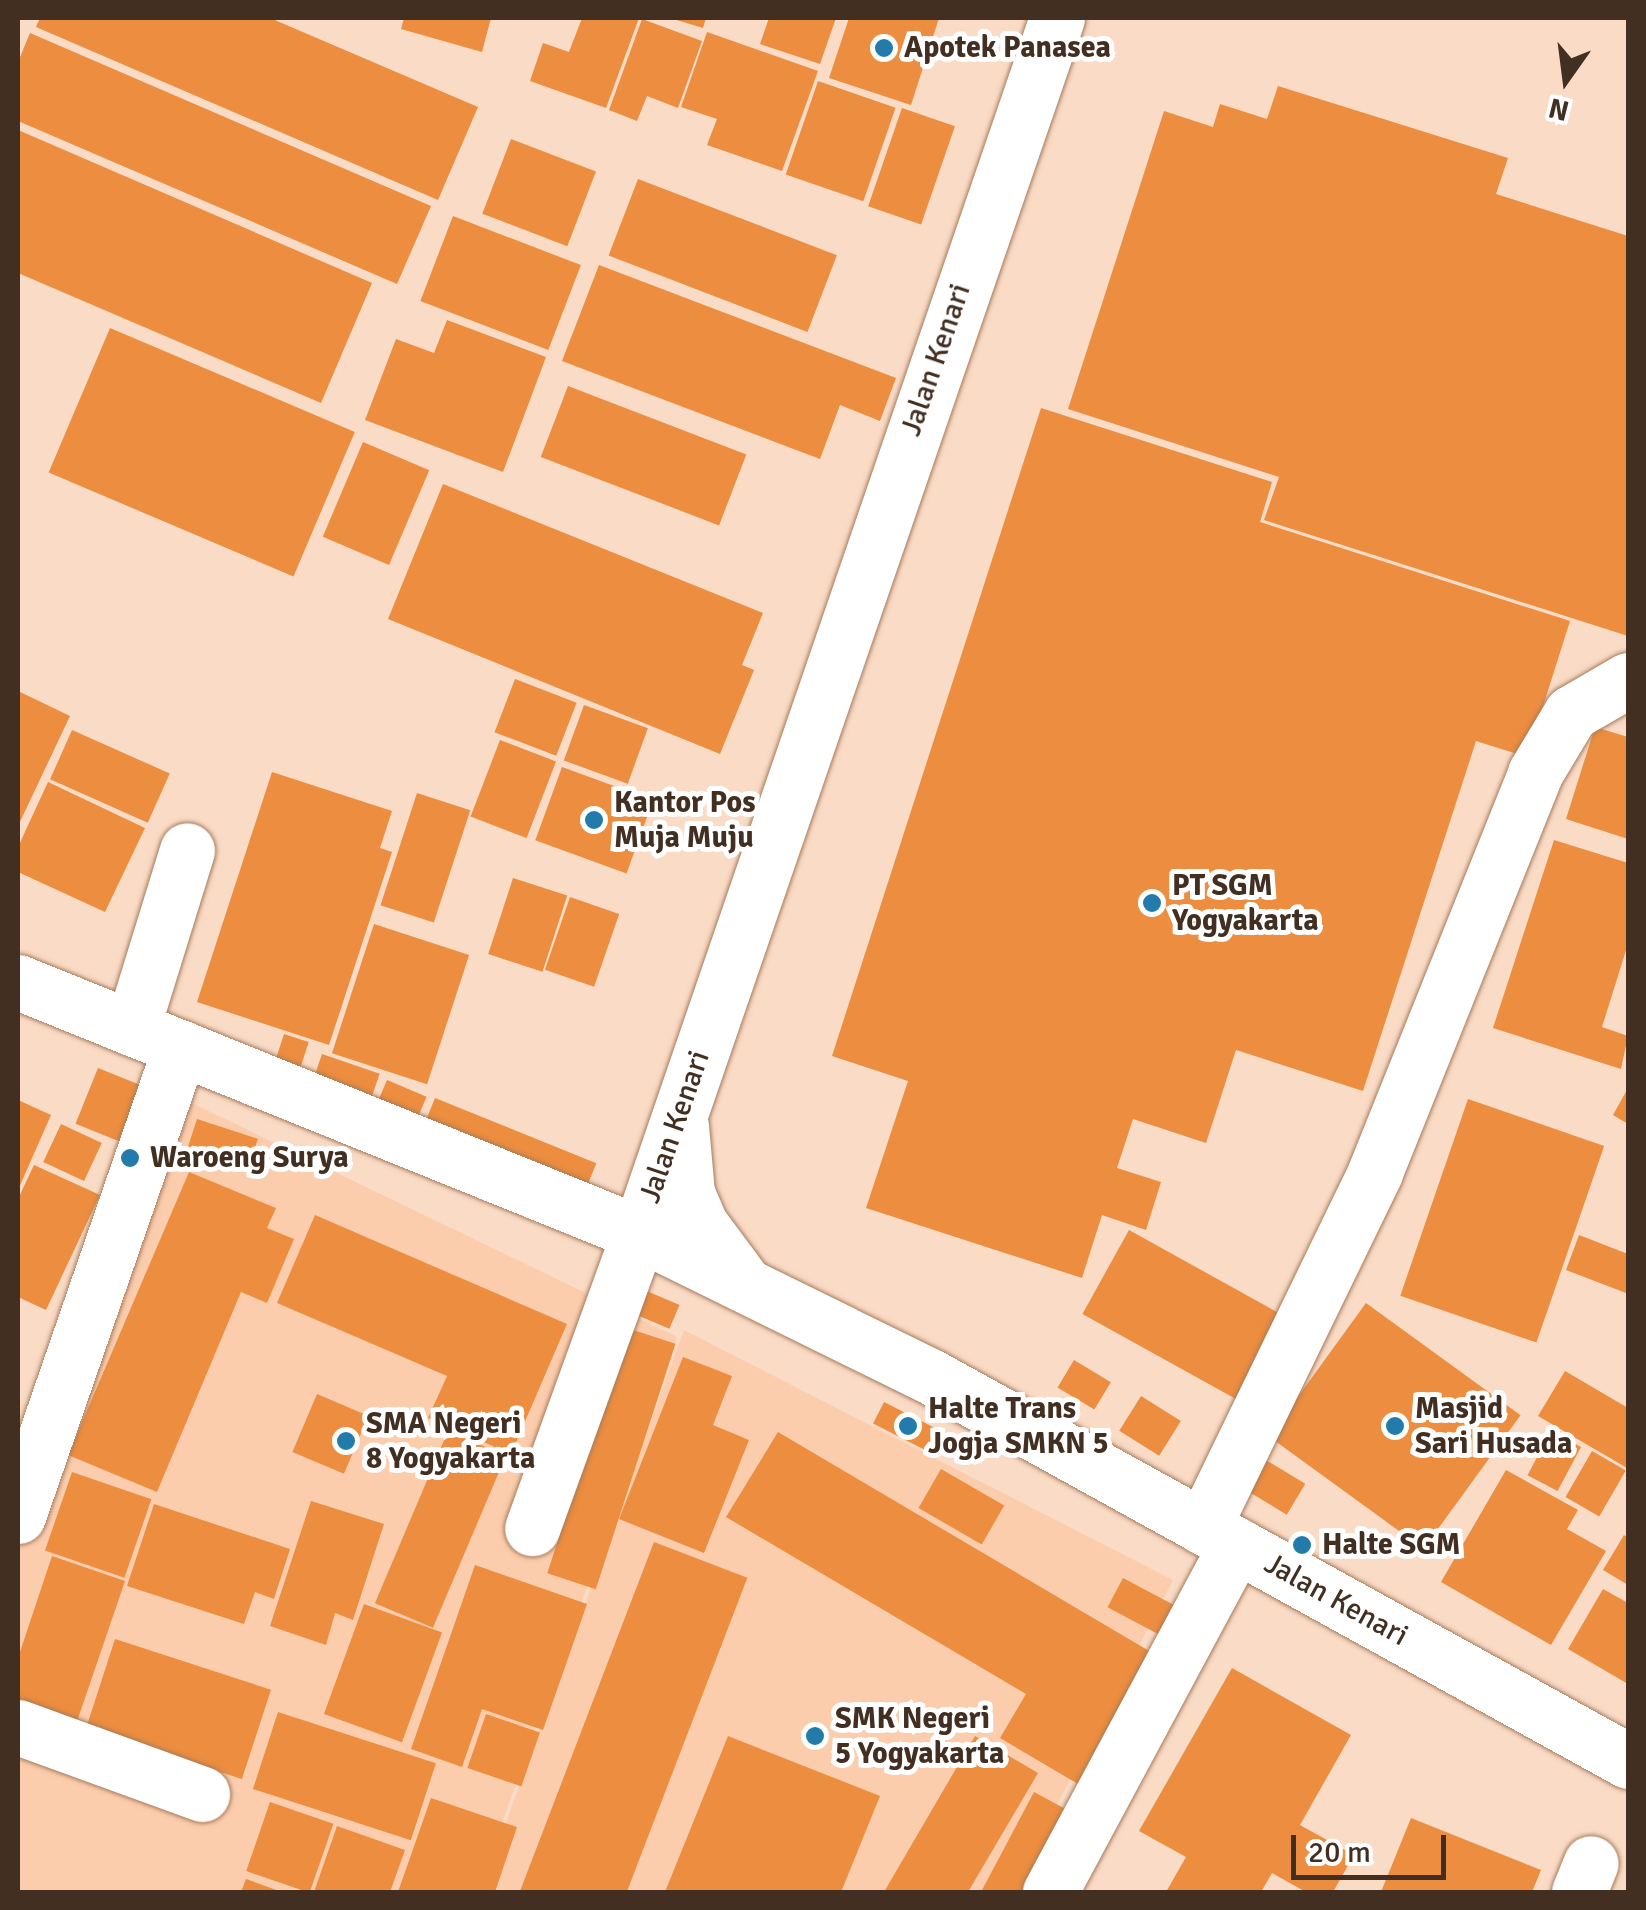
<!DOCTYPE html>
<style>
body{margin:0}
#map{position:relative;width:1646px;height:1910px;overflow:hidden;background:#f9dbc6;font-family:Signika,sans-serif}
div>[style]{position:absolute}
.built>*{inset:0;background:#fbcdad}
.building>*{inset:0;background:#ec8d3f;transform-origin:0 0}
.roads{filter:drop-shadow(0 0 2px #a87a59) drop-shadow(0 0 2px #a87a59)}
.minor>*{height:55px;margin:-27.5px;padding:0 27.5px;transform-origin:27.5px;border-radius:27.5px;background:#fff}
.major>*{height:55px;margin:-27.5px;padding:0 27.5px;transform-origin:27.5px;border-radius:27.5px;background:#fff}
.dots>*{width:28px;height:28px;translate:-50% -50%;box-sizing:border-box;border:5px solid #fff;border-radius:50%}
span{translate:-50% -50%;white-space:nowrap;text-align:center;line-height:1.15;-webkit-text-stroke:10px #fff;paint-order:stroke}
.poi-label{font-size:30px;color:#422f21;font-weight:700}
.left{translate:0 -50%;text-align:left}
.street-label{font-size:30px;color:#422f21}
.frame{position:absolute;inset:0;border:20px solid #422f21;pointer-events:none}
.north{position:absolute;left:1516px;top:30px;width:100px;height:100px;-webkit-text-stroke:8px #fff;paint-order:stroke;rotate:194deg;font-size:28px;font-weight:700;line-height:40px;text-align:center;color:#422f21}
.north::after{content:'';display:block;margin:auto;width:35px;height:45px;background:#422f21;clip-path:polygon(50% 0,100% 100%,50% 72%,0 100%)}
.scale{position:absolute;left:1291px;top:1835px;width:155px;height:45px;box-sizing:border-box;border:5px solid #422f21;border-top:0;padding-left:12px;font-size:30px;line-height:35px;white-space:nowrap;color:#422f21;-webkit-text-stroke:8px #fff;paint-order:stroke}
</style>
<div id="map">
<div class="built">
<div style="clip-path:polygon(167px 1091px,677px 1337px,477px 1892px,18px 1892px,18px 1544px)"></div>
<div style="clip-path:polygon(684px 1330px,1173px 1580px,1012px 1892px,481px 1892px)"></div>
</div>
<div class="building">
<div style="clip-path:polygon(40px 18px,270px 18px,478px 107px,438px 200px,36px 27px)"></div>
<div style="clip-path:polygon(404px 18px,491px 18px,482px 52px,401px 29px)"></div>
<div style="clip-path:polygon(582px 18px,639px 18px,606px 108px,530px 81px,543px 43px,569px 52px)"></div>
<div style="clip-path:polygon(670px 18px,706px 18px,703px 28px)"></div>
<div style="clip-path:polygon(769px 18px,836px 18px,820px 64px,760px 44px)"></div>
<div style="clip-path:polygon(849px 18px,939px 18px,911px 105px,829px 78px)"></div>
<div style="clip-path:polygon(642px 19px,702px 41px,678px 108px,647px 96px,637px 121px,609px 110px)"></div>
<div style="clip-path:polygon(707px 32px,818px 71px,782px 171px,707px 145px,717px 119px,681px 107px)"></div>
<div style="clip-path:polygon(30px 33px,431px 206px,397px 284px,18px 121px,18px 62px)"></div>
<div style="left:818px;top:81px;width:82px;height:99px;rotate:19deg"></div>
<div style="clip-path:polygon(1278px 86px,1508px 158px,1496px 194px,1628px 236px,1628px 636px,1264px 520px,1279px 477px,1068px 409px,1164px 111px,1213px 127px,1220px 104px,1267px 119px)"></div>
<div style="left:902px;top:108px;width:56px;height:104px;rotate:19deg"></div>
<div style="clip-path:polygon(18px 130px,372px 283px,321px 403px,18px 273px)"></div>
<div style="left:511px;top:139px;width:91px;height:80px;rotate:21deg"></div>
<div style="left:638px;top:179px;width:213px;height:82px;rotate:21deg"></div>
<div style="left:453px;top:216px;width:137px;height:91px;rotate:21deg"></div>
<div style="clip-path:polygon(599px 265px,896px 378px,880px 421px,840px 405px,820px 459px,562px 361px)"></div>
<div style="clip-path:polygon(447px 320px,546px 357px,503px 472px,365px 420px,396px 339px,434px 353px)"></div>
<div style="left:110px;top:328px;width:266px;height:157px;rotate:23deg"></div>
<div style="left:568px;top:386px;width:191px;height:76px;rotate:21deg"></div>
<div style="clip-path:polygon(1041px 408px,1272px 482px,1260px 522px,1570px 621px,1527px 757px,1476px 741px,1363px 1091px,1236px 1050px,1206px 1143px,1133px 1119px,1117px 1168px,1161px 1182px,1146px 1230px,1102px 1215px,1082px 1278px,866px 1208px,908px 1081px,832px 1056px)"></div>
<div style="left:363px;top:442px;width:72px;height:103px;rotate:23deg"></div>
<div style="clip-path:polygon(443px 484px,763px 613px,742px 665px,754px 670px,720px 754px,388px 619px)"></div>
<div style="left:515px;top:679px;width:66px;height:57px;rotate:21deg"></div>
<div style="clip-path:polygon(18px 691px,70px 716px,18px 826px)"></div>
<div style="left:584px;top:705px;width:68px;height:59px;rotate:20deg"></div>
<div style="clip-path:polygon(1595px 727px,1628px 737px,1628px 839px,1566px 819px)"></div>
<div style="left:72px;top:730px;width:107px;height:54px;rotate:24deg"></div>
<div style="left:500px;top:740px;width:60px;height:82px;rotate:21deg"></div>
<div style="left:562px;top:767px;width:97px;height:78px;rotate:20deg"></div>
<div style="clip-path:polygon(272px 772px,392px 811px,380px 848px,392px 852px,329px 1045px,197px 1002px)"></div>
<div style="clip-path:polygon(48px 782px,145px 828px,105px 912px,18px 872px,18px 847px)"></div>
<div style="left:417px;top:793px;width:56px;height:118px;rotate:18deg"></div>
<div style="clip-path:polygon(1554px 840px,1628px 863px,1628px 944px,1602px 1027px,1628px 1036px,1621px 1069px,1493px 1028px)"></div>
<div style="left:513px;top:878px;width:57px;height:80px;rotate:18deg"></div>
<div style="left:570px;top:897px;width:52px;height:77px;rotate:19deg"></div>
<div style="left:374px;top:924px;width:100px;height:136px;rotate:18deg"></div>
<div style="left:284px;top:1034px;width:26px;height:31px;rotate:18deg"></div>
<div style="left:322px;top:1054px;width:61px;height:34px;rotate:19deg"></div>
<div style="left:98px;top:1068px;width:53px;height:60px;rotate:22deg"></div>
<div style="left:387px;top:1080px;width:43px;height:36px;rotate:23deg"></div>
<div style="clip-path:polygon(1628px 1088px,1628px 1124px,1613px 1115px)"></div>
<div style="left:435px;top:1098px;width:174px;height:43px;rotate:22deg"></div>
<div style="left:1468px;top:1099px;width:144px;height:208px;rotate:19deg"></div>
<div style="clip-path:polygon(18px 1100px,51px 1115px,18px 1190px)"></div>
<div style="left:197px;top:1119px;width:64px;height:33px;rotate:18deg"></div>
<div style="left:61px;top:1124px;width:45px;height:42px;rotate:25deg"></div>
<div style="clip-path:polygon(34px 1165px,100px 1195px,46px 1310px,18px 1297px,18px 1199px)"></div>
<div style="clip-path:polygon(189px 1172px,276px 1208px,267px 1228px,294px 1239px,267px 1303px,241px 1292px,157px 1492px,68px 1455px)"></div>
<div style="clip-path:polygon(315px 1215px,567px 1324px,511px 1454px,428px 1418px,447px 1376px,277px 1303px)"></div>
<div style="left:1129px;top:1230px;width:178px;height:96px;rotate:29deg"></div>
<div style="clip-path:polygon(1579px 1235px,1628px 1254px,1626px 1293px,1566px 1270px)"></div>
<div style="left:628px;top:1283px;width:56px;height:26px;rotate:23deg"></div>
<div style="left:1366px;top:1303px;width:191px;height:165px;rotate:36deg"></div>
<div style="left:627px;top:1328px;width:51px;height:258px;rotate:18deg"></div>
<div style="clip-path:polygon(683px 1357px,732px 1376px,713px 1425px,749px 1440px,704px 1553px,619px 1519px)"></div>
<div style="left:1074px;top:1360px;width:43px;height:32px;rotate:31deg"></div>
<div style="clip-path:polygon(1565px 1371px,1628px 1408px,1627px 1468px,1538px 1416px)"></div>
<div style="left:317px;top:1394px;width:56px;height:63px;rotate:23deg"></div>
<div style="left:1141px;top:1396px;width:47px;height:41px;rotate:32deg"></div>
<div style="left:884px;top:1402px;width:65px;height:24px;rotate:27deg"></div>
<div style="left:448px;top:1431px;width:63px;height:187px;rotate:23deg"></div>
<div style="left:1551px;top:1431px;width:34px;height:50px;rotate:28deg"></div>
<div style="clip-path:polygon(778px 1432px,1156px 1655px,1078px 1784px,1000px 1738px,1026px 1694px,726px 1517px)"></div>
<div style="left:1592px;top:1451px;width:39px;height:53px;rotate:30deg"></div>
<div style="left:1259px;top:1456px;width:54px;height:36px;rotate:31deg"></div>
<div style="left:941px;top:1469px;width:73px;height:45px;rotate:30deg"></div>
<div style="clip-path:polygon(1506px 1470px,1578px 1510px,1567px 1529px,1606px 1551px,1551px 1645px,1441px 1582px)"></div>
<div style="left:72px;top:1472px;width:84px;height:83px;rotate:19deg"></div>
<div style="clip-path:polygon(311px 1501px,384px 1524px,353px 1620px,335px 1613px,326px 1645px,270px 1626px)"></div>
<div style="clip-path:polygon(154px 1504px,290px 1549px,274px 1599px,255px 1592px,244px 1624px,127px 1586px)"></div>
<div style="clip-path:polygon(1624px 1535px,1628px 1538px,1628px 1585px,1603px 1570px)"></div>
<div style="left:654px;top:1542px;width:100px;height:377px;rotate:21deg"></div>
<div style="clip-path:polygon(52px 1556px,125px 1581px,71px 1739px,18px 1721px,18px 1658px)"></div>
<div style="clip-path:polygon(475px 1565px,587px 1604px,543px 1730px,482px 1709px,462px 1767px,411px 1749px)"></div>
<div style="left:1123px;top:1578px;width:64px;height:33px;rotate:28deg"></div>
<div style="clip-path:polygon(1603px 1589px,1628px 1603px,1628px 1684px,1568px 1649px)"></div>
<div style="left:364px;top:1604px;width:83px;height:117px;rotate:20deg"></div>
<div style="left:115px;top:1639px;width:164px;height:94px;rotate:18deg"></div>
<div style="clip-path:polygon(1232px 1668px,1351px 1735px,1300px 1825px,1354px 1855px,1333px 1892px,1306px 1892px,1272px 1873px,1261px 1892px,1166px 1892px,1186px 1857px,1139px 1831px)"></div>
<div style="left:278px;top:1712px;width:166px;height:81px;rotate:18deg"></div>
<div style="left:486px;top:1714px;width:57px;height:57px;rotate:19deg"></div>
<div style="clip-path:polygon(728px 1736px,880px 1796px,841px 1892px,665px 1892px)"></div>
<div style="clip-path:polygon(975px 1736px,1038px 1773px,968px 1892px,884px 1892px)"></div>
<div style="clip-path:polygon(1034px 1792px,1071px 1812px,1028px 1892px,981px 1892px)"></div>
<div style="clip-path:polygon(431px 1798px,517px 1827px,495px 1892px,398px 1892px)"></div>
<div style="left:270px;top:1802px;width:67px;height:73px;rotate:19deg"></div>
<div style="clip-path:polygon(1411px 1818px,1541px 1870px,1532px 1892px,1381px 1892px)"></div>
<div style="clip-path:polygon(337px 1826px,405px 1850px,390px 1892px,314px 1892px)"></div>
<div style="clip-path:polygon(246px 1879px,282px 1892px,241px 1892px)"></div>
</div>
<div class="roads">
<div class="minor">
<div style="left:18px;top:982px;width:670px;rotate:22.01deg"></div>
<div style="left:639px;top:1233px;width:314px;rotate:109.9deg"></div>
<div style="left:132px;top:1028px;width:186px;rotate:-72.8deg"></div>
<div style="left:18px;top:1516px;width:496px;rotate:-70.9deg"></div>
<div style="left:1203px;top:1527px;width:394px;rotate:-64.1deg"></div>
<div style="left:1375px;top:1172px;width:430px;rotate:-68.1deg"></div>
<div style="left:1535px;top:773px;width:70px;rotate:-59deg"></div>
<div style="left:1571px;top:713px;width:66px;rotate:-30.1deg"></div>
<div style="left:18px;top:1727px;width:196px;rotate:20deg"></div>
<div style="left:1050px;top:1892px;width:394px;rotate:-61.8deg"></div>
<div style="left:1579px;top:1892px;width:31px;rotate:-68deg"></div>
</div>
<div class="major">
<div style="left:1057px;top:18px;width:1285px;rotate:108.98deg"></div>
<div style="left:639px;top:1233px;width:324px;rotate:26.2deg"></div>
<div style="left:930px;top:1376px;width:797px;rotate:28.88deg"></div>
<div style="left:681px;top:1126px;width:67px;rotate:84.9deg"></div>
<div style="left:687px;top:1193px;width:34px;rotate:67deg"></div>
<div style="left:700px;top:1224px;width:69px;rotate:53.3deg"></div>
</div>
</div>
<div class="dots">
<div style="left:884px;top:48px;background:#227baa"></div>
<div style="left:594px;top:820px;background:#227baa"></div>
<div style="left:1152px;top:903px;background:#227baa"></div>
<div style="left:130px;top:1158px;background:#227baa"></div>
<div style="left:908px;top:1426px;background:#227baa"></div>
<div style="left:1395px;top:1426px;background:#227baa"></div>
<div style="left:346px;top:1441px;background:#227baa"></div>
<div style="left:1302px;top:1545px;background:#227baa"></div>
<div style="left:815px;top:1736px;background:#227baa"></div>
</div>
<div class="poi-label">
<span class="left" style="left:904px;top:48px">Apotek Panasea</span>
<span class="left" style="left:614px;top:820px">Kantor Pos<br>Muja Muju</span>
<span class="left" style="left:1172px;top:903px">PT SGM<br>Yogyakarta</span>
<span class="left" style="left:150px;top:1158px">Waroeng Surya</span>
<span class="left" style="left:928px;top:1426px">Halte Trans<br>Jogja SMKN 5</span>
<span class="left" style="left:1415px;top:1426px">Masjid<br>Sari Husada</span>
<span class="left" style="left:366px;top:1441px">SMA Negeri<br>8 Yogyakarta</span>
<span class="left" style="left:1322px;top:1545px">Halte SGM</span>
<span class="left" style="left:835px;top:1736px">SMK Negeri<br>5 Yogyakarta</span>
</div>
<div class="street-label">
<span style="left:936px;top:360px;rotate:-71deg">Jalan Kenari</span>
<span style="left:675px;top:1127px;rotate:-71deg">Jalan Kenari</span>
<span style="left:1336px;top:1600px;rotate:29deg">Jalan Kenari</span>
</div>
<div class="frame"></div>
<div class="north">N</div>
<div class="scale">20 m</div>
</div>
